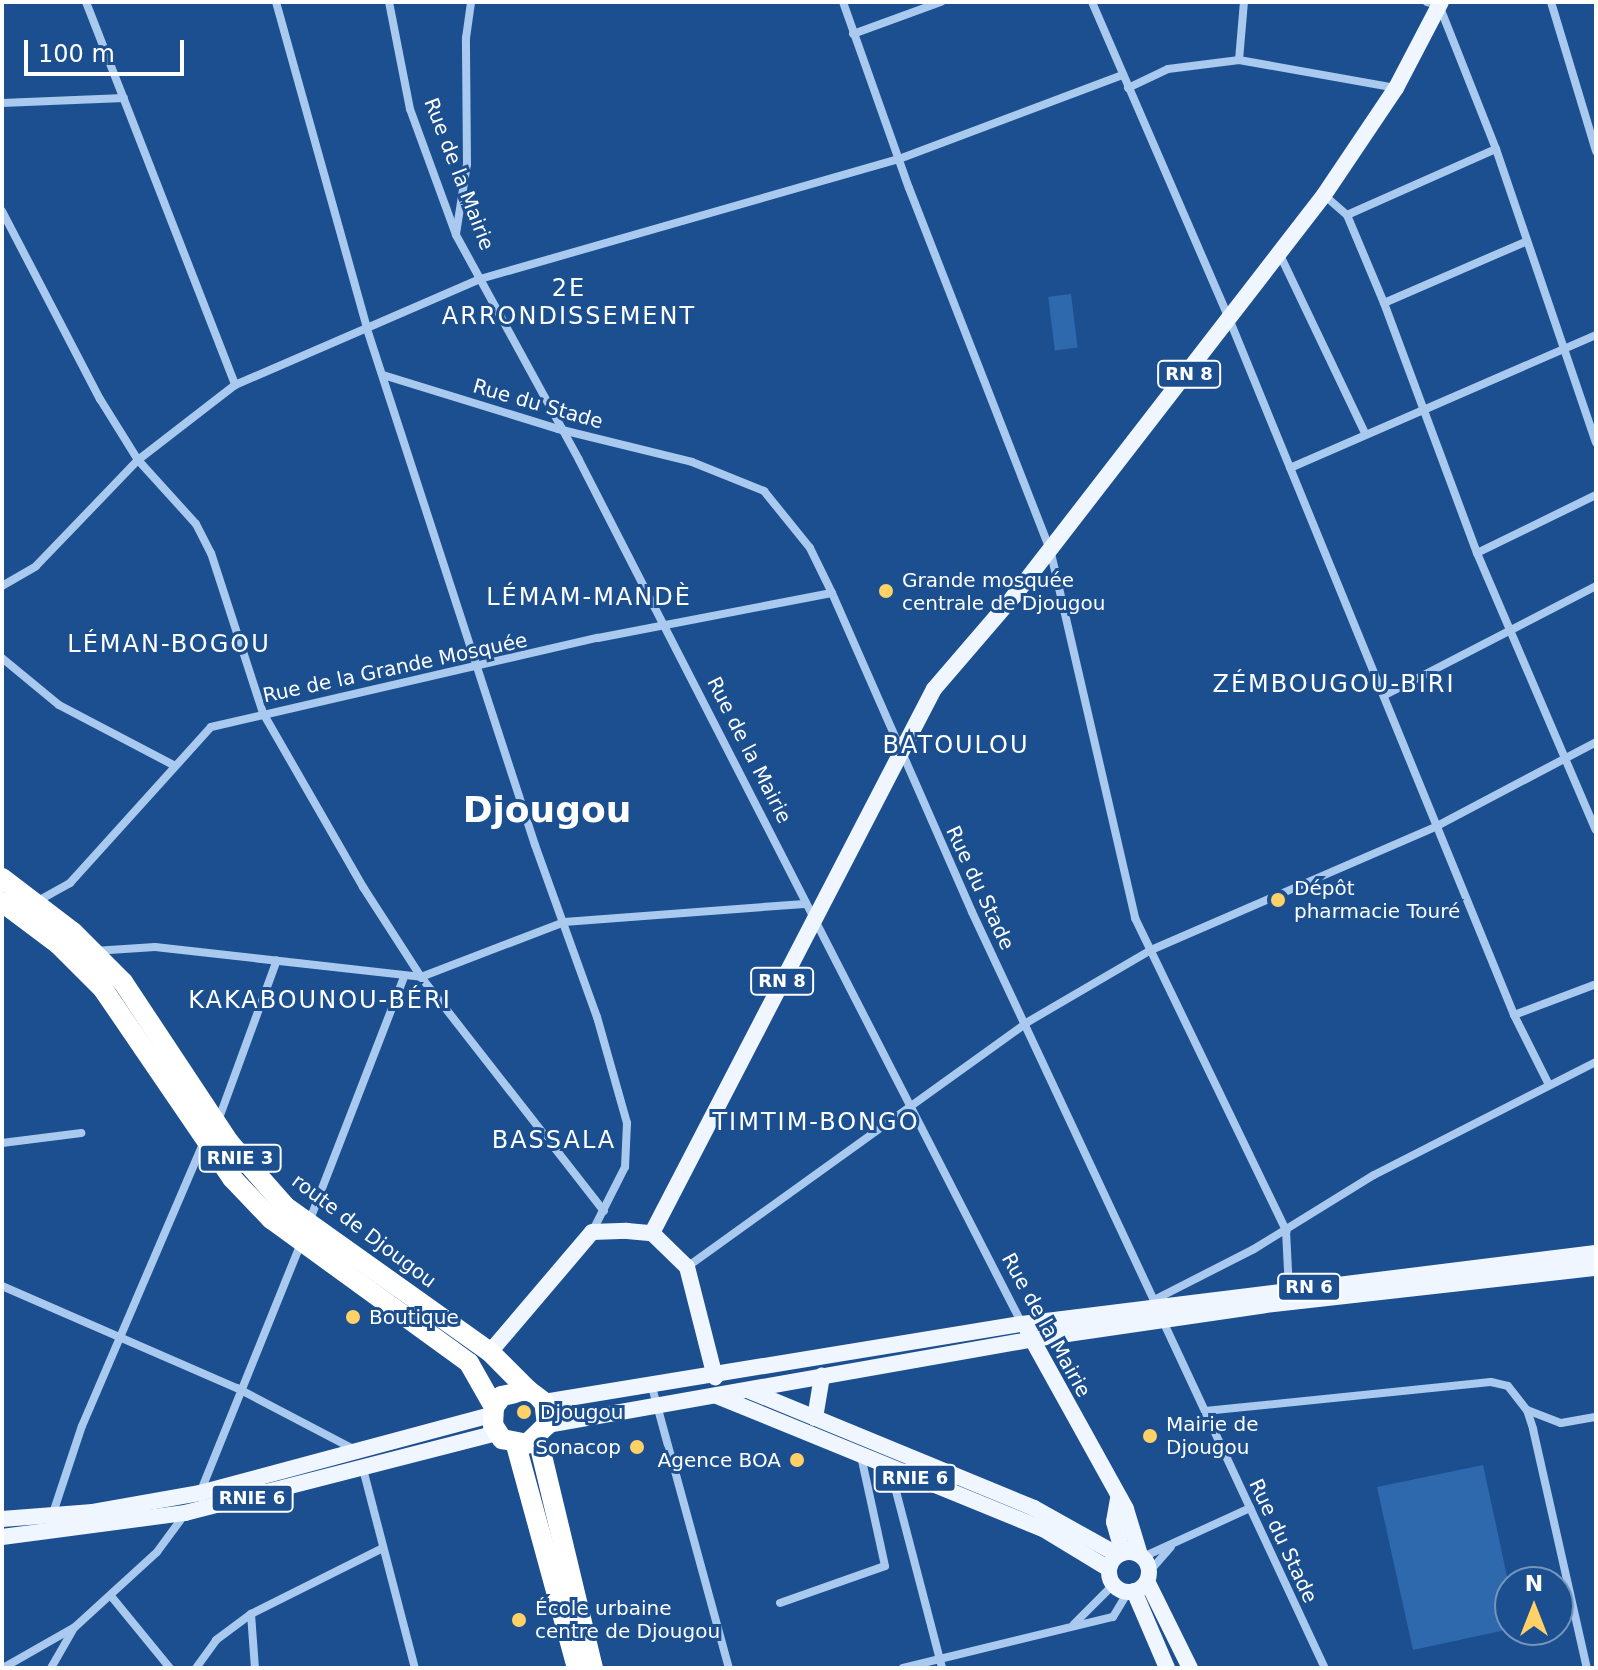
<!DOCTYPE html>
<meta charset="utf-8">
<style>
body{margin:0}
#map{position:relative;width:1598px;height:1670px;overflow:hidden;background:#1b4f8f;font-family:"DejaVu Sans",sans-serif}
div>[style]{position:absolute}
.green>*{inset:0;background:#2e69ad;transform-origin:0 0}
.street>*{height:8px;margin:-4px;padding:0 4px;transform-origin:4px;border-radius:4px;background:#a9c9ee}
.primary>*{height:16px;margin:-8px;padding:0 8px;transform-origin:8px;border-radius:8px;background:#f0f6ff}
.primary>.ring{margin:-8px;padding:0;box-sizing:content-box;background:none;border:16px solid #f0f6ff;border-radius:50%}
.highway>*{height:20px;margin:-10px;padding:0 10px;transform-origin:10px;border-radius:10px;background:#fff}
.dots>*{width:22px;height:22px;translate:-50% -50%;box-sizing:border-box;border:4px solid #1b4f8f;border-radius:50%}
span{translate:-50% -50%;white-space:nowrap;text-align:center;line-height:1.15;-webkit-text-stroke:6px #1b4f8f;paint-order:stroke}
.shield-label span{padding:2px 6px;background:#1b4f8f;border:2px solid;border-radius:6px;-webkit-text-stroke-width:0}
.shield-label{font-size:18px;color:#fff;font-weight:700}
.street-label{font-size:20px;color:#fff}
.poi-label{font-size:20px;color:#fff}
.left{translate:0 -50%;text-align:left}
.right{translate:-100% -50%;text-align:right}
.quarter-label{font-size:24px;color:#fff;letter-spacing:2px}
.town-label{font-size:36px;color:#fff;font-weight:700}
.frame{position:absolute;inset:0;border:4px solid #fff;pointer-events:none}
.north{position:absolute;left:1494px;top:1566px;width:80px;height:80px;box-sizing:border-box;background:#1b4f8f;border:2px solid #7695bc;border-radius:50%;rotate:0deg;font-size:22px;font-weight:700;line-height:32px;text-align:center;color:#fff}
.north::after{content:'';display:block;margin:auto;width:28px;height:36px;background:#ffd166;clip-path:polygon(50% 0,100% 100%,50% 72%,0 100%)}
.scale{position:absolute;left:24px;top:40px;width:160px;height:36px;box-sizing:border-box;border:4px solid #fff;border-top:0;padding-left:10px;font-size:24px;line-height:28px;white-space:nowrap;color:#fff;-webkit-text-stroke:6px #1b4f8f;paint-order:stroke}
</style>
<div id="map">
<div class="green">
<div style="left:1071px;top:294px;width:54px;height:23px;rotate:83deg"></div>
<div style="clip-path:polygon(1483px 1465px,1510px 1590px,1510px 1629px,1413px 1650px,1377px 1487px)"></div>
</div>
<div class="street">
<div style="left:86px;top:2px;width:411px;rotate:68.7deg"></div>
<div style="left:276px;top:2px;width:339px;rotate:74.4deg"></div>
<div style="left:367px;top:329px;width:543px;rotate:71.97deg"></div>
<div style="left:535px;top:845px;width:183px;rotate:70.2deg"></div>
<div style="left:597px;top:1017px;width:110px;rotate:74.2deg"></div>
<div style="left:627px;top:1123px;width:44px;rotate:92.6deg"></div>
<div style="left:625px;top:1167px;width:71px;rotate:116.9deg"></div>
<div style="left:389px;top:2px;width:109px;rotate:78.9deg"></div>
<div style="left:410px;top:109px;width:134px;rotate:69.9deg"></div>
<div style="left:456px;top:235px;width:256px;rotate:61.3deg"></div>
<div style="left:579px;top:460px;width:971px;rotate:62.85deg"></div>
<div style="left:843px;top:2px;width:197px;rotate:70.5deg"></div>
<div style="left:909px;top:188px;width:388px;rotate:68.7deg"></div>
<div style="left:1050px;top:549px;width:379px;rotate:77deg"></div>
<div style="left:1135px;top:918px;width:348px;rotate:64.2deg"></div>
<div style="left:1286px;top:1231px;width:60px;rotate:87.1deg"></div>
<div style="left:1092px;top:2px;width:348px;rotate:66.6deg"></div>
<div style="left:1230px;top:321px;width:750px;rotate:67.74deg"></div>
<div style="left:1514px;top:1015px;width:78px;rotate:63.4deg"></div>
<div style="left:1427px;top:2px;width:12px;rotate:14deg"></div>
<div style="left:1439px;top:5px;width:155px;rotate:68.4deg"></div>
<div style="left:1496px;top:149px;width:310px;rotate:71.2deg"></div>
<div style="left:1551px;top:2px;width:156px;rotate:73.2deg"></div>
<div style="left:853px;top:34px;width:94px;rotate:-20deg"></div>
<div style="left:1239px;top:60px;width:58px;rotate:-85.1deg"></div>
<div style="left:1128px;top:88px;width:44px;rotate:-25.4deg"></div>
<div style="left:1168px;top:69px;width:72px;rotate:-7.2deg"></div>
<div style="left:1239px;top:60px;width:159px;rotate:10.1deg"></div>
<div style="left:2px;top:103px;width:122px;rotate:-2.3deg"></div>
<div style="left:1324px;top:195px;width:30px;rotate:41deg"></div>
<div style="left:1347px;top:215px;width:95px;rotate:67.2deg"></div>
<div style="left:1384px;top:303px;width:267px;rotate:69.6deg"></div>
<div style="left:1477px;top:553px;width:301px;rotate:66.8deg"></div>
<div style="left:2px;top:211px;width:212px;rotate:62.5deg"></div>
<div style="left:100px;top:399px;width:72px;rotate:58.1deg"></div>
<div style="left:138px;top:460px;width:86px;rotate:47.8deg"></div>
<div style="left:196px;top:524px;width:33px;rotate:63deg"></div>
<div style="left:211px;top:553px;width:168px;rotate:72deg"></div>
<div style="left:263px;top:713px;width:201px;rotate:60.1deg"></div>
<div style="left:363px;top:887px;width:107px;rotate:57.2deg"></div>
<div style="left:421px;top:977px;width:297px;rotate:52deg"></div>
<div style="left:1347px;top:215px;width:163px;rotate:-23.9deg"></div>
<div style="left:456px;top:234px;width:71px;rotate:-81.1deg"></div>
<div style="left:467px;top:164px;width:126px;rotate:-90.5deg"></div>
<div style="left:466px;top:38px;width:36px;rotate:-82deg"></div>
<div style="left:1280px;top:255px;width:197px;rotate:64.5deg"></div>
<div style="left:1384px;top:303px;width:154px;rotate:-23.4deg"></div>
<div style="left:383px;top:375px;width:183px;rotate:17.1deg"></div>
<div style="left:558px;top:429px;width:138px;rotate:13.8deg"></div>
<div style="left:692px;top:462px;width:78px;rotate:21.9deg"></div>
<div style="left:764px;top:491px;width:73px;rotate:51.1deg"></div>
<div style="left:810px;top:548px;width:50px;rotate:63.9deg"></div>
<div style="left:832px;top:593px;width:348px;rotate:66.3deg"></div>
<div style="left:972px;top:912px;width:436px;rotate:64.9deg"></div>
<div style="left:1290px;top:468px;width:334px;rotate:-23.5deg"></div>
<div style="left:1477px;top:553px;width:132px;rotate:-26deg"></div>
<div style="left:2px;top:586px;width:39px;rotate:-30deg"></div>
<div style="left:36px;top:566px;width:147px;rotate:-46.1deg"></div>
<div style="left:138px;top:460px;width:123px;rotate:-37.7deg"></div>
<div style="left:235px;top:385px;width:267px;rotate:-23.4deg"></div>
<div style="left:480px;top:279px;width:436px;rotate:-16deg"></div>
<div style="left:899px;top:159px;width:238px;rotate:-20.6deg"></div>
<div style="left:2px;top:658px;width:74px;rotate:39.5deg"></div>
<div style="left:59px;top:705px;width:131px;rotate:27.7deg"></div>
<div style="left:1385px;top:695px;width:237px;rotate:-27.3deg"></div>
<div style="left:36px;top:902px;width:39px;rotate:-29deg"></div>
<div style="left:70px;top:883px;width:210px;rotate:-47.9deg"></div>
<div style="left:211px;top:727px;width:397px;rotate:-13deg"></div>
<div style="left:598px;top:638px;width:238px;rotate:-10.9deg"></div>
<div style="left:94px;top:951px;width:61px;rotate:-3.8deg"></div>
<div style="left:155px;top:947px;width:268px;rotate:6.4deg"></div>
<div style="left:421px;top:977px;width:153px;rotate:-21deg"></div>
<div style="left:564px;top:922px;width:241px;rotate:-4.3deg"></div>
<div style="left:1514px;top:1015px;width:88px;rotate:-20.7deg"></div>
<div style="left:218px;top:1121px;width:171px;rotate:-69.9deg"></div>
<div style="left:2px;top:1143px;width:80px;rotate:-7.2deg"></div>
<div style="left:309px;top:1222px;width:263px;rotate:-68.8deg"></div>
<div style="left:687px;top:1267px;width:418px;rotate:-35.7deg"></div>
<div style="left:1026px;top:1023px;width:145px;rotate:-30.3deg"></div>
<div style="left:1151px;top:950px;width:312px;rotate:-23.4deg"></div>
<div style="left:1437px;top:826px;width:180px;rotate:-27.8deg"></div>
<div style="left:2px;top:1286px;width:256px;rotate:23.5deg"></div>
<div style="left:237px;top:1388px;width:133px;rotate:27.7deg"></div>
<div style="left:1154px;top:1300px;width:112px;rotate:-27deg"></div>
<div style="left:1254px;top:1249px;width:141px;rotate:-31.7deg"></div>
<div style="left:1374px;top:1175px;width:249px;rotate:-27deg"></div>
<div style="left:1162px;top:1319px;width:385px;rotate:65deg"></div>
<div style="left:652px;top:1387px;width:291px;rotate:74.7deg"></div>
<div style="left:1527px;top:1410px;width:36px;rotate:21deg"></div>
<div style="left:1561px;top:1423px;width:36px;rotate:-10deg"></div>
<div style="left:1205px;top:1411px;width:287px;rotate:-5.8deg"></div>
<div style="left:1491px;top:1382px;width:17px;rotate:13deg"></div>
<div style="left:1508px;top:1386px;width:31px;rotate:52deg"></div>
<div style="left:1527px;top:1410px;width:20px;rotate:72deg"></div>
<div style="left:1533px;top:1429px;width:245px;rotate:77.3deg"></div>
<div style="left:890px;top:1468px;width:207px;rotate:75.4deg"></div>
<div style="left:363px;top:1469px;width:206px;rotate:75.4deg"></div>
<div style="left:200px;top:1493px;width:270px;rotate:-68deg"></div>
<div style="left:52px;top:1516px;width:95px;rotate:-71.6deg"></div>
<div style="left:82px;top:1426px;width:310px;rotate:-66.8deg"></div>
<div style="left:1143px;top:1557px;width:118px;rotate:-24.6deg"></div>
<div style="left:1149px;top:1572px;width:33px;rotate:-49deg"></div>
<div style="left:111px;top:1596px;width:93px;rotate:50.7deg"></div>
<div style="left:780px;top:1603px;width:111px;rotate:-19.4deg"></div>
<div style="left:885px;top:1566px;width:113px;rotate:-102.3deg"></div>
<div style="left:251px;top:1614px;width:54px;rotate:85.8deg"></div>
<div style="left:1074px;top:1624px;width:55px;rotate:-45deg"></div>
<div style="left:3px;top:1668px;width:83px;rotate:-29.7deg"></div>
<div style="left:75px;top:1627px;width:111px;rotate:-42.4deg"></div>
<div style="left:157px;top:1552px;width:47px;rotate:-53.6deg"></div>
<div style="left:51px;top:1668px;width:46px;rotate:-60.1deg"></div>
<div style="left:196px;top:1668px;width:34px;rotate:-54deg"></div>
<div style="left:216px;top:1640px;width:44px;rotate:-36.6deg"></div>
<div style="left:251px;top:1614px;width:145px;rotate:-26.6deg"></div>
<div style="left:903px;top:1668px;width:216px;rotate:-13.7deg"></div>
<div style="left:1113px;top:1617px;width:29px;rotate:-59deg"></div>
</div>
<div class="primary">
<div style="left:652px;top:1233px;width:613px;rotate:-62.6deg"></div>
<div style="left:934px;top:689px;width:123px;rotate:-49.3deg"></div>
<div style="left:1014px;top:596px;width:507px;rotate:-52.29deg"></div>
<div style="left:1324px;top:195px;width:129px;rotate:-56.1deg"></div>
<div style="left:1396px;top:88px;width:97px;rotate:-62.4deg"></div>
<div style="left:1028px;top:1332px;width:202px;rotate:61deg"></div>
<div style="left:1126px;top:1509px;width:48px;rotate:73.1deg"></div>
<div style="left:490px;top:1352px;width:157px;rotate:-49.6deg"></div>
<div style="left:592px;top:1232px;width:35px;rotate:-2deg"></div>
<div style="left:627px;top:1231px;width:25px;rotate:5deg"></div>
<div style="left:652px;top:1233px;width:49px;rotate:44.2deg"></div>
<div style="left:687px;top:1267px;width:114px;rotate:75.7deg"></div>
<div style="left:750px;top:1391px;width:307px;rotate:22.4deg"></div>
<div style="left:1034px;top:1508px;width:96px;rotate:29.2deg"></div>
<div style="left:717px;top:1396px;width:352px;rotate:22.2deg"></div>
<div style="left:1043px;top:1529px;width:77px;rotate:31.2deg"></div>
<div style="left:544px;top:1402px;width:484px;rotate:-9.3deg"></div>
<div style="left:1022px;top:1324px;width:578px;rotate:-7.05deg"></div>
<div style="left:815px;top:1418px;width:43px;rotate:-80.5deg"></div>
<div style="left:547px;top:1425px;width:494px;rotate:-10deg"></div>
<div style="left:1033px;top:1339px;width:234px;rotate:-8.3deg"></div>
<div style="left:1265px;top:1305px;width:333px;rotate:-6.4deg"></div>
<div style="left:1118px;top:1499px;width:23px;rotate:100deg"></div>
<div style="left:1114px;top:1522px;width:32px;rotate:74deg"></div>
<div style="left:2px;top:1519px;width:91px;rotate:-4.4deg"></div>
<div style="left:93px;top:1512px;width:109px;rotate:-10.1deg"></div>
<div style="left:200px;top:1493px;width:302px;rotate:-15deg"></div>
<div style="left:2px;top:1537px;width:185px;rotate:-7.5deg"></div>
<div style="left:185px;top:1513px;width:322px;rotate:-14.4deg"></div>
<div class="ring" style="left:1109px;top:1552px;width:24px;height:24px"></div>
<div style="left:1147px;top:1581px;width:97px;rotate:63.7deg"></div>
<div style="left:1134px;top:1591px;width:84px;rotate:66.8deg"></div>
</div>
<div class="highway">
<div style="left:2px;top:878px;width:89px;rotate:37.3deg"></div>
<div style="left:73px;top:932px;width:71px;rotate:45deg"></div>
<div style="left:123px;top:982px;width:192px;rotate:56.5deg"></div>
<div style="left:229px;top:1142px;width:86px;rotate:48.8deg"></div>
<div style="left:286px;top:1207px;width:250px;rotate:35.4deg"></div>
<div style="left:490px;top:1352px;width:54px;rotate:45deg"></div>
<div style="left:2px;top:902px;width:70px;rotate:36.9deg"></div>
<div style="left:58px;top:944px;width:64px;rotate:45deg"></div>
<div style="left:103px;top:989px;width:229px;rotate:55.7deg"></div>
<div style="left:232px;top:1178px;width:57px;rotate:46.4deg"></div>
<div style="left:271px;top:1219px;width:245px;rotate:36deg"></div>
<div style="left:469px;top:1363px;width:51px;rotate:60.4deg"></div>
<div style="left:494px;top:1407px;width:18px;rotate:93deg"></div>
<div style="left:493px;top:1425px;width:17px;rotate:57deg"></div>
<div style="left:502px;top:1439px;width:25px;rotate:11deg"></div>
<div style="left:527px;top:1444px;width:28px;rotate:-44deg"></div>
<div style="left:547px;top:1425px;width:23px;rotate:-97deg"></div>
<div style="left:544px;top:1402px;width:20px;rotate:-143deg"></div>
<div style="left:528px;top:1390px;width:27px;rotate:167deg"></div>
<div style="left:502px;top:1396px;width:14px;rotate:126deg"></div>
<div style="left:538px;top:1439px;width:236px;rotate:76.5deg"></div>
<div style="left:516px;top:1445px;width:231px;rotate:74.7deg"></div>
</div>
<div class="dots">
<div style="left:886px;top:591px;background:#ffd166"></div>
<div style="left:1278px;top:900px;background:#ffd166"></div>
<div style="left:353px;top:1317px;background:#ffd166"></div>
<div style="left:524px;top:1412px;background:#ffd166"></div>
<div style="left:1150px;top:1436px;background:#ffd166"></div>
<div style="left:637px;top:1447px;background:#ffd166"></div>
<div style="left:797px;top:1460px;background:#ffd166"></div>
<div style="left:519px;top:1620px;background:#ffd166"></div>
</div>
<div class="shield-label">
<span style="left:1189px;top:374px">RN 8</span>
<span style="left:782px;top:981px">RN 8</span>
<span style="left:240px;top:1158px">RNIE 3</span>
<span style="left:1309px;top:1287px">RN 6</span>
<span style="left:915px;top:1478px">RNIE 6</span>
<span style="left:252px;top:1498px">RNIE 6</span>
</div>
<div class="street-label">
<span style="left:459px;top:174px;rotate:69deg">Rue de la Mairie</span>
<span style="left:538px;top:404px;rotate:16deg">Rue du Stade</span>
<span style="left:395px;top:668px;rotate:-12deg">Rue de la Grande Mosquée</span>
<span style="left:749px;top:750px;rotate:63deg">Rue de la Mairie</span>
<span style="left:980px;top:888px;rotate:65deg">Rue du Stade</span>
<span style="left:364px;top:1231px;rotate:37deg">route de Djougou</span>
<span style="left:1046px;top:1325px;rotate:61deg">Rue de la Mairie</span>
<span style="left:1283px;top:1541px;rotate:65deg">Rue du Stade</span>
</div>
<div class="poi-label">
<span class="left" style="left:902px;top:592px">Grande mosquée<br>centrale de Djougou</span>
<span class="left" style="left:1294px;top:900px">Dépôt<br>pharmacie Touré</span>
<span class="left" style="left:369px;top:1317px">Boutique</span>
<span class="left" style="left:540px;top:1412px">Djougou</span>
<span class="left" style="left:1166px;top:1436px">Mairie de<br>Djougou</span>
<span class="right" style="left:621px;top:1447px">Sonacop</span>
<span class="right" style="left:781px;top:1460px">Agence BOA</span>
<span class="left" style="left:535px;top:1620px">École urbaine<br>centre de Djougou</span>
</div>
<div class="quarter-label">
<span style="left:569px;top:303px">2E<br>ARRONDISSEMENT</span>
<span style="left:589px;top:598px">LÉMAM-MANDÈ</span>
<span style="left:169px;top:645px">LÉMAN-BOGOU</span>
<span style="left:1334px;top:685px">ZÉMBOUGOU-BIRI</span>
<span style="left:956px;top:746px">BATOULOU</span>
<span style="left:320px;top:1001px">KAKABOUNOU-BÉRI</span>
<span style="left:816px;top:1123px">TIMTIM-BONGO</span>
<span style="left:554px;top:1141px">BASSALA</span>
</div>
<div class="town-label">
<span style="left:547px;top:810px">Djougou</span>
</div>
<div class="frame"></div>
<div class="north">N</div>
<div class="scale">100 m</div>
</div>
